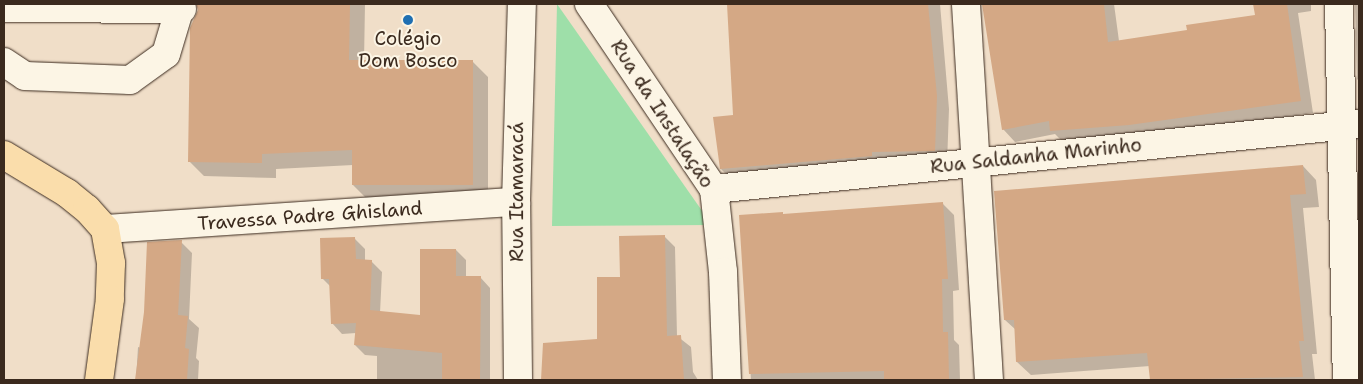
<!DOCTYPE html>
<meta charset="utf-8">
<style>
body{margin:0}
#map{position:relative;width:1363px;height:384px;overflow:hidden;background:#f0dec8;font-family:"Shantell Sans",sans-serif}
div>[style]{position:absolute}
.green>*{inset:0;background:#9edfa9}
.shadow>*{inset:0;background:#0003}
.building>*{inset:0;background:#d4a885}
.roads{filter:drop-shadow(0 0 1px #3b2a1e) drop-shadow(0 0 1px #3b2a1e)}
.minor>*{height:28px;margin:-14px;padding:0 14px;transform-origin:14px;border-radius:14px;background:#fcf5e5}
.major>*{height:28px;margin:-14px;padding:0 14px;transform-origin:14px;border-radius:14px;background:#faddab}
.dots>*{width:14px;height:14px;translate:-50% -50%;box-sizing:border-box;border:2px solid #fcf5e5;border-radius:50%}
span{translate:-50% -50%;white-space:nowrap;text-align:center;line-height:1.15;-webkit-text-stroke:4px #fcf5e5;paint-order:stroke}
.poi-label{font-size:19px;color:#3b2a1e}
.street-label{font-size:19px;color:#3b2a1e}
.frame{position:absolute;inset:0;border:5px solid #3b2a1e;pointer-events:none}
</style>
<div id="map">
<div class="green">
<div style="clip-path:polygon(557px 4px,712px 225px,552px 226px)"></div>
</div>
<div class="shadow">
<div style="clip-path:polygon(197px 4px,365px 4px,364px 62px,473px 62px,488px 77px,488px 200px,368px 200px,353px 185px,353px 165px,276px 169px,276px 178px,204px 176px,189px 161px,199px 10px)"></div>
<div style="clip-path:polygon(729px 4px,940px 4px,949px 109px,947px 164px,734px 182px,721px 169px,734px 117px)"></div>
<div style="clip-path:polygon(983px 4px,1114px 4px,1119px 41px,1188px 31px,1257px 16px,1255px 4px,1311px 4px,1311px 11px,1298px 13px,1313px 113px,1203px 129px,1064px 143px,1055px 134px,1015px 142px,1003px 129px)"></div>
<div style="clip-path:polygon(1355px 4px,1359px 4px,1359px 81px,1357px 79px)"></div>
<div style="clip-path:polygon(1303px 166px,1316px 180px,1319px 207px,1303px 208px,1317px 354px,1312px 354px,1315px 380px,1151px 380px,1150px 366px,1031px 375px,1017px 362px,1016px 330px,1005px 320px)"></div>
<div style="clip-path:polygon(942px 203px,954px 215px,959px 290px,953px 291px,954px 340px,959px 345px,960px 380px,751px 380px,741px 216px,784px 216px)"></div>
<div style="clip-path:polygon(664px 236px,675px 247px,677px 336px,691px 347px,693px 372px,698px 380px,543px 380px,544px 344px,598px 340px,621px 278px)"></div>
<div style="clip-path:polygon(355px 239px,365px 249px,365px 261px,371px 261px,382px 272px,380px 313px,422px 316px,456px 250px,466px 260px,466px 277px,480px 277px,490px 288px,490px 380px,377px 380px,377px 356px,365px 355px,355px 345px,356px 333px,342px 334px,332px 323px,331px 287px,322px 278px)"></div>
<div style="clip-path:polygon(181px 242px,192px 253px,189px 319px,199px 328px,196px 358px,199px 361px,198px 380px,136px 380px,138px 347px,141px 348px)"></div>
</div>
<div class="building">
<div style="clip-path:polygon(196px 4px,350px 4px,349px 60px,473px 60px,473px 185px,352px 185px,352px 150px,262px 154px,262px 163px,188px 162px,190px 28px,198px 10px)"></div>
<div style="clip-path:polygon(727px 4px,928px 4px,937px 96px,935px 151px,872px 152px,872px 156px,720px 169px,713px 117px,733px 115px)"></div>
<div style="clip-path:polygon(982px 4px,1104px 4px,1108px 42px,1187px 30px,1186px 25px,1255px 15px,1253px 4px,1287px 4px,1301px 101px,1129px 125px,1050px 131px,1049px 121px,1002px 130px)"></div>
<div style="clip-path:polygon(1303px 165px,1306px 194px,1290px 195px,1304px 341px,1299px 341px,1303px 377px,1150px 380px,1147px 353px,1016px 362px,1014px 320px,1004px 320px,994px 191px)"></div>
<div style="clip-path:polygon(943px 202px,948px 279px,942px 279px,943px 332px,948px 332px,949px 380px,884px 380px,884px 371px,749px 374px,739px 215px,783px 212px,783px 214px)"></div>
<div style="clip-path:polygon(665px 235px,667px 336px,681px 335px,684px 380px,541px 380px,543px 343px,597px 339px,597px 277px,620px 277px,619px 236px)"></div>
<div style="clip-path:polygon(355px 237px,356px 259px,372px 260px,370px 310px,420px 315px,420px 249px,456px 249px,456px 276px,481px 276px,480px 380px,442px 380px,442px 353px,354px 345px,356px 323px,331px 324px,329px 279px,321px 279px,320px 238px)"></div>
<div style="clip-path:polygon(182px 240px,178px 315px,188px 316px,185px 348px,189px 349px,187px 380px,135px 380px,144px 312px,147px 242px)"></div>
</div>
<div class="roads">
<div class="minor">
<div style="left:589px;top:4px;width:223px;rotate:56deg"></div>
<div style="left:714px;top:189px;width:83px;rotate:83.8deg"></div>
<div style="left:723px;top:272px;width:108px;rotate:87.9deg"></div>
<div style="left:966px;top:4px;width:377px;rotate:86.5deg"></div>
<div style="left:1339px;top:4px;width:376px;rotate:88.8deg"></div>
<div style="left:4px;top:8px;width:178px;rotate:0.3deg"></div>
<div style="left:4px;top:62px;width:25px;rotate:34deg"></div>
<div style="left:25px;top:76px;width:105px;rotate:2.2deg"></div>
<div style="left:130px;top:80px;width:44px;rotate:-35.8deg"></div>
<div style="left:166px;top:54px;width:52px;rotate:-73.3deg"></div>
<div style="left:714px;top:189px;width:648px;rotate:-5.75deg"></div>
<div style="left:105px;top:229px;width:412px;rotate:-3.8deg"></div>
<div style="left:518px;top:380px;width:178px;rotate:-90.6deg"></div>
<div style="left:516px;top:202px;width:198px;rotate:-88.3deg"></div>
</div>
<div class="major">
<div style="left:4px;top:155px;width:74px;rotate:31.1deg"></div>
<div style="left:67px;top:193px;width:26px;rotate:39deg"></div>
<div style="left:87px;top:209px;width:27px;rotate:48deg"></div>
<div style="left:105px;top:229px;width:35px;rotate:80deg"></div>
<div style="left:111px;top:263px;width:36px;rotate:92deg"></div>
<div style="left:110px;top:299px;width:82px;rotate:97.7deg"></div>
</div>
</div>
<div class="dots">
<div style="left:408px;top:20px;background:#1f6fb2"></div>
</div>
<div class="poi-label">
<span style="left:408px;top:50px">Colégio<br>Dom Bosco</span>
</div>
<div class="street-label">
<span style="left:662px;top:114px;rotate:57deg">Rua da Instalação</span>
<span style="left:1036px;top:156px;rotate:-6deg">Rua Saldanha Marinho</span>
<span style="left:517px;top:192px;rotate:-90deg">Rua Itamaracá</span>
<span style="left:310px;top:216px;rotate:-4deg">Travessa Padre Ghisland</span>
</div>
<div class="frame"></div>
</div>
